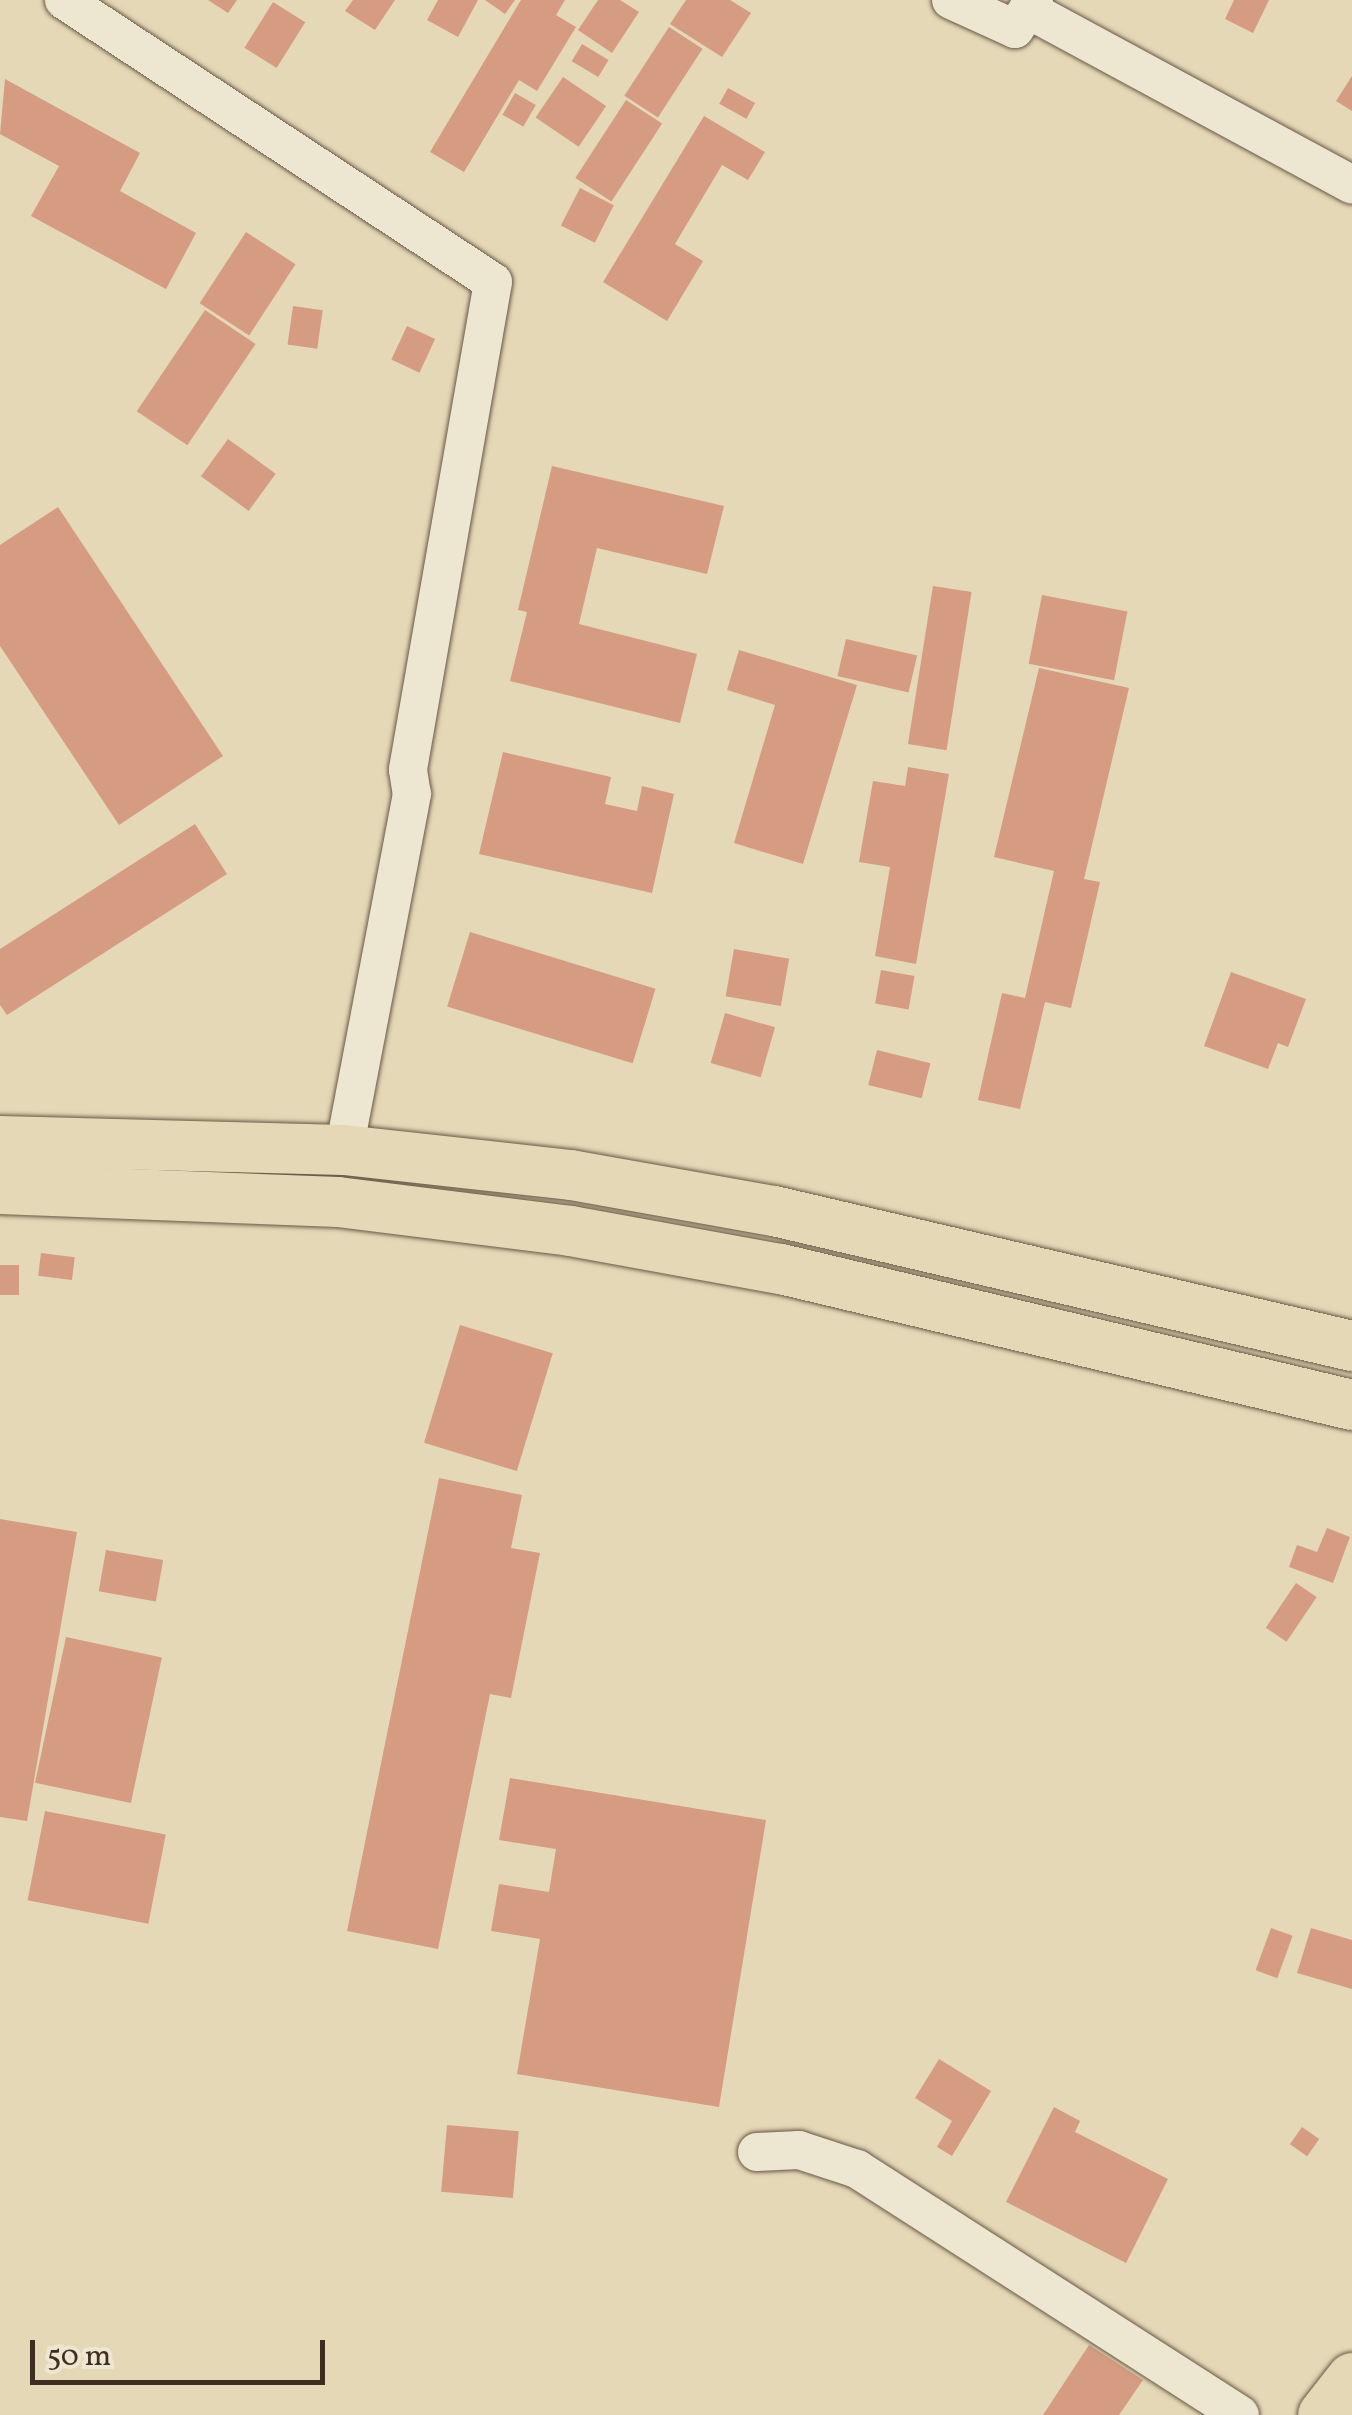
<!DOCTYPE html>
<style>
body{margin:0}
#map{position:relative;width:1352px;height:2415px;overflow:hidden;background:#e4d8b7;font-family:Vollkorn,serif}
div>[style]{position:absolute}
.building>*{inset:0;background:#d59c81;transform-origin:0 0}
.roads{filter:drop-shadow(0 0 2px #685845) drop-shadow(0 0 2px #685845)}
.minor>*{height:38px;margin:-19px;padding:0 19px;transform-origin:19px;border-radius:19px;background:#ede6d0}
.major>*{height:50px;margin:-25px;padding:0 25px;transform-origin:25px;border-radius:25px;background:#e4d8b7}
span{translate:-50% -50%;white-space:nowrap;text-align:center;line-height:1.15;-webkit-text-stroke:8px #ede6d0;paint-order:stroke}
.scale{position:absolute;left:30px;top:2340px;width:295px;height:45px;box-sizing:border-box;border:5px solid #3f2e1f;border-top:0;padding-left:12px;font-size:30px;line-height:35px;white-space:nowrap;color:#3f2e1f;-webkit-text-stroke:8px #ede6d0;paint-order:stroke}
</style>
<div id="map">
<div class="building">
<div style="clip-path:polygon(208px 0,237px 0,228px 13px)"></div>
<div style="clip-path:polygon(353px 0,395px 0,375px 30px,345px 11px)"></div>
<div style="clip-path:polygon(438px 0,478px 0,458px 37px,427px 20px)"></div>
<div style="clip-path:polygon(485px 0,515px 0,505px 14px)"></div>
<div style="clip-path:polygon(521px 0,565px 0,556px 15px,576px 27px,537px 91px,519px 80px,464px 172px,430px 152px)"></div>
<div style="clip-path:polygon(598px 0,620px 0,639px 12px,612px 53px,578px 30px)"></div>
<div style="clip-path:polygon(686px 0,730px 0,751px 13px,722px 57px,670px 24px)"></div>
<div style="clip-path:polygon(1234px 0,1269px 0,1253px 33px,1225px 19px)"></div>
<div style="left:273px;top:2px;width:38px;height:54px;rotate:32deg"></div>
<div style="left:669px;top:27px;width:40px;height:82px;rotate:33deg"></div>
<div style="left:582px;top:44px;width:31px;height:20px;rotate:31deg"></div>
<div style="clip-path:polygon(1352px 76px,1352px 111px,1336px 101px)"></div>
<div style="left:563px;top:77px;width:52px;height:49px;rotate:34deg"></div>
<div style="clip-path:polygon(5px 79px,140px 153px,120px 191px,196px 233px,166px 289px,31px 216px,59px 166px,0 134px)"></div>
<div style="left:728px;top:88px;width:31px;height:18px;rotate:29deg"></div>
<div style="left:515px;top:93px;width:24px;height:25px;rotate:30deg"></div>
<div style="left:626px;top:100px;width:43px;height:93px;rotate:33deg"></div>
<div style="clip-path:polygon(704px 116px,765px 152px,748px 180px,722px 165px,675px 244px,703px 261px,667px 321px,603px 282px)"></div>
<div style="left:580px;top:188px;width:38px;height:42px;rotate:27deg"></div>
<div style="left:246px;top:232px;width:59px;height:85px;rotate:33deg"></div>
<div style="left:293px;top:306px;width:30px;height:39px;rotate:8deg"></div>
<div style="left:205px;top:310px;width:61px;height:122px;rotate:34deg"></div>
<div style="left:407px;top:326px;width:31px;height:37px;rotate:25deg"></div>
<div style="left:228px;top:439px;width:59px;height:46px;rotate:36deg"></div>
<div style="clip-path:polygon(552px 466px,724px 506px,707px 574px,597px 548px,579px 624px,697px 654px,680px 723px,510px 681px,527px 612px,518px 610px)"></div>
<div style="clip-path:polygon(58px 507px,223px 756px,119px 825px,0 646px,0 545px)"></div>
<div style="left:933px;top:586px;width:39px;height:160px;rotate:9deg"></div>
<div style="left:1042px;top:595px;width:87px;height:70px;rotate:11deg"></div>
<div style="left:846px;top:639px;width:73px;height:38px;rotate:13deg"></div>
<div style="clip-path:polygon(739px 650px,857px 685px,803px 864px,734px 843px,775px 705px,727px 690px)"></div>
<div style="clip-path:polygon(1039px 668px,1129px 688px,1084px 879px,1100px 882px,1071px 1008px,1045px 1002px,1020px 1109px,978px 1100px,1002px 993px,1025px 998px,1054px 871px,994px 857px)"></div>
<div style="clip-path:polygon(503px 752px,611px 777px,605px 804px,637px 811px,642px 786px,674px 794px,652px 893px,479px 854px)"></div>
<div style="clip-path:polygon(908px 767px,949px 774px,916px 964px,875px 956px,890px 867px,859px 862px,873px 781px,905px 786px)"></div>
<div style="clip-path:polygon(195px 824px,227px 874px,7px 1015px,0 1005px,0 949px)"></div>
<div style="left:470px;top:932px;width:194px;height:78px;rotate:17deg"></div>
<div style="left:734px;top:949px;width:56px;height:48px;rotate:10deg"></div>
<div style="left:881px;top:970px;width:34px;height:34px;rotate:10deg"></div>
<div style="clip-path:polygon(1231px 972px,1306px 999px,1288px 1047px,1278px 1043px,1268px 1069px,1204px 1046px)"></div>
<div style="left:725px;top:1013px;width:52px;height:52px;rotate:16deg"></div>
<div style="left:877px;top:1050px;width:55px;height:36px;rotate:14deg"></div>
<div style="left:41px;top:1253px;width:34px;height:23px;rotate:7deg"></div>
<div style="left:0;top:1265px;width:19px;height:30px"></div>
<div style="left:460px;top:1325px;width:97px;height:123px;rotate:17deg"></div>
<div style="clip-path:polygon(439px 1478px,522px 1495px,511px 1548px,540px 1553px,511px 1698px,490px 1694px,438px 1949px,347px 1931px)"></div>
<div style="clip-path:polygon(0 1519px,77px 1532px,27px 1821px,0 1817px)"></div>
<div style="clip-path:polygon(1327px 1528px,1350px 1537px,1333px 1583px,1289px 1567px,1297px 1545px,1317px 1552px)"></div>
<div style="left:106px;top:1550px;width:58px;height:42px;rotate:10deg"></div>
<div style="left:1296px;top:1583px;width:25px;height:54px;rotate:34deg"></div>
<div style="left:66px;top:1637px;width:98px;height:149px;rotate:12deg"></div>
<div style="clip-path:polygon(510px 1778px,766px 1820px,719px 2107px,517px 2074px,540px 1939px,491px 1931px,499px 1884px,549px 1892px,556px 1849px,499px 1840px)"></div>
<div style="left:45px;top:1811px;width:123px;height:91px;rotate:11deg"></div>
<div style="left:1271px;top:1928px;width:23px;height:45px;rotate:20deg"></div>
<div style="clip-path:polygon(1311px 1928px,1352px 1940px,1352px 1989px,1297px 1973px)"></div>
<div style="clip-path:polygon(939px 2059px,991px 2091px,952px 2156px,937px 2147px,952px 2121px,915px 2098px)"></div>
<div style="clip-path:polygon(1054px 2107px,1080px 2121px,1075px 2132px,1168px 2179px,1126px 2263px,1006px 2202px)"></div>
<div style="left:447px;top:2125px;width:72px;height:67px;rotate:5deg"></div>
<div style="left:1302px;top:2127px;width:21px;height:21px;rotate:35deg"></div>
<div style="clip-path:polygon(1089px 2345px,1143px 2380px,1119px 2415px,1043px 2415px)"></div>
</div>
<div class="roads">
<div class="minor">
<div style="left:64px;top:0;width:513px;rotate:33.32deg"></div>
<div style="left:493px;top:282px;width:495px;rotate:99.9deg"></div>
<div style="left:408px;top:770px;width:24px;rotate:81deg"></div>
<div style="left:412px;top:794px;width:362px;rotate:100.8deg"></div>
<div style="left:951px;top:0;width:70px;rotate:24.4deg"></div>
<div style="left:1015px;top:29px;width:35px;rotate:-57deg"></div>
<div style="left:1029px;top:10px;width:367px;rotate:28.4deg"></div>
<div style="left:757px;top:2152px;width:42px;rotate:-2.7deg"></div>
<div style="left:799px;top:2150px;width:61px;rotate:18.1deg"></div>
<div style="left:857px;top:2169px;width:455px;rotate:32.7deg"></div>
</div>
<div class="major">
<div style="left:0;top:1141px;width:344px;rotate:1.5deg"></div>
<div style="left:344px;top:1150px;width:228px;rotate:6.3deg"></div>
<div style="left:571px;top:1175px;width:206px;rotate:10.1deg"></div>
<div style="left:774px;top:1211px;width:594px;rotate:13.15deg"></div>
<div style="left:0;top:1189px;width:338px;rotate:2.2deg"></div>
<div style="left:338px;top:1202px;width:235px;rotate:7.1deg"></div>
<div style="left:571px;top:1231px;width:213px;rotate:10.3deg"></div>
<div style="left:781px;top:1269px;width:587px;rotate:13.4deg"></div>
<div style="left:1323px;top:2415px;width:47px;rotate:-51.9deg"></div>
</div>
</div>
<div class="scale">50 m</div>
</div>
